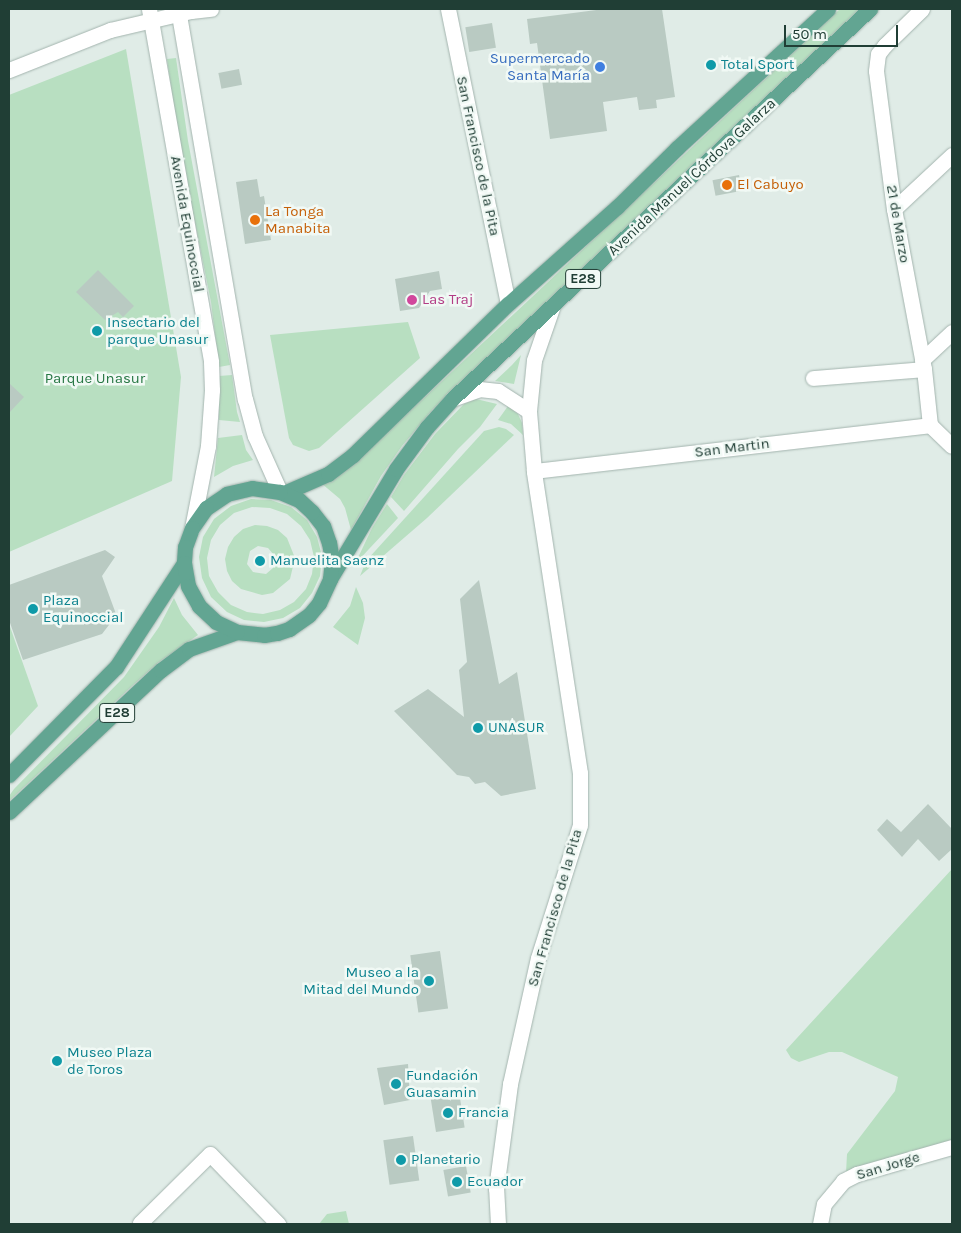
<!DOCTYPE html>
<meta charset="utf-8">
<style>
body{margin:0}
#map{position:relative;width:961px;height:1233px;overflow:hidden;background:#e0ece7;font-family:Karla,sans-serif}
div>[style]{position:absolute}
.green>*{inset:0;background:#b8dfc1}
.building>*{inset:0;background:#b9cac2;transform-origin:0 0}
.roads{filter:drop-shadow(0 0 1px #a3b4ae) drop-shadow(0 0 1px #a3b4ae)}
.street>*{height:15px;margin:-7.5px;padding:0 7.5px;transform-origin:7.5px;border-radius:7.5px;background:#fff}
.secondary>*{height:15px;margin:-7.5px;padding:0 7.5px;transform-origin:7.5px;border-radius:7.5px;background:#fff}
.primary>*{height:15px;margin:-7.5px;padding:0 7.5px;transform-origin:7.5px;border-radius:7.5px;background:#62a592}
.dots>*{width:14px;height:14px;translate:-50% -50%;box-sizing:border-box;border:2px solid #f1f9f5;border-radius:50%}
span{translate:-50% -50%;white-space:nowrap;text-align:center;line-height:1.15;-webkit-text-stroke:5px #f1f9f5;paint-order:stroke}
.shield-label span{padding:1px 4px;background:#f1f9f5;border:1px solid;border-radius:4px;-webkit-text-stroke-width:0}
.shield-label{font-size:14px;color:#203e35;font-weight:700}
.shop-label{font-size:15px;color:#366cbe}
.right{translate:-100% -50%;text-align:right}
.culture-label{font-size:15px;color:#0d838f}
.left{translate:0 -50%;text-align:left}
.street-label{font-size:15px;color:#203e35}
.food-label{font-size:15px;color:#c56008}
.hotel-label{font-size:15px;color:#b23c85}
.park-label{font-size:15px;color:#277744}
.frame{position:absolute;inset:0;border:10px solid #203e35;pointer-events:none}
.scale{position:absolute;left:784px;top:25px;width:114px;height:22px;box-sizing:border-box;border:2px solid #203e35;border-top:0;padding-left:6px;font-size:15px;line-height:18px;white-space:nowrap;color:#203e35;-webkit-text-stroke:4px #f1f9f5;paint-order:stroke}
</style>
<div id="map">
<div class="green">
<div style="clip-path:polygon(840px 9px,860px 9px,433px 409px,402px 446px,381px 476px,351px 530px,345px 508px,340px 499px,321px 483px,363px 455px)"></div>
<div style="clip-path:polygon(126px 49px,181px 377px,172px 481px,9px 552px,9px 95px)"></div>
<div style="clip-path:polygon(176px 58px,188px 141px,230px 365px,219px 367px,211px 302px,179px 143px,167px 59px)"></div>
<div style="clip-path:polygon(408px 322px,420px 358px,319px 448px,309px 451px,293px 445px,289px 438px,270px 335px)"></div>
<div style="clip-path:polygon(521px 355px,514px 384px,495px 381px,512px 365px)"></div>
<div style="clip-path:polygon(232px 375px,237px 412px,240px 422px,219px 420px,219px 376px)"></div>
<div style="clip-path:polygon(476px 399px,497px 404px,480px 427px,458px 449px,404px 511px,391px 497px,404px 475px,435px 434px,464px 404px)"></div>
<div style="clip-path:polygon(508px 406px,518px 414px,522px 423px,523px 435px,511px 424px,498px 420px)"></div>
<div style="clip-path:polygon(499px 427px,506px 429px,514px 435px,427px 518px,360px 576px,366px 561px,484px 431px)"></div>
<div style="clip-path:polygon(242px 435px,246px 450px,253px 460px,233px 466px,214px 477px,218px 438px)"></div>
<div style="clip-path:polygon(evenodd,251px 499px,271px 500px,291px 507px,307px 520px,317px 537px,322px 556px,320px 576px,312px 593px,300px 608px,283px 618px,264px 622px,244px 620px,227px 612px,211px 597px,202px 578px,199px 557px,203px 537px,214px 519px,231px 506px,251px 499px,252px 507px,270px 508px,287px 514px,301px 526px,310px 540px,314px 557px,312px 574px,306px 589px,294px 602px,280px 610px,263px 614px,247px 612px,231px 605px,218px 592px,209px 576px,207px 558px,211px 540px,220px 525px,234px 513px,252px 507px)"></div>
<div style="clip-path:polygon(387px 504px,398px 518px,355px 564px,372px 528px)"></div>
<div style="clip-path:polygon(evenodd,255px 525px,267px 526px,278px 530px,287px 538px,295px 558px,290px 579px,273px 593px,262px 595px,241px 589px,232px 581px,227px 571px,225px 559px,228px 547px,234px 537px,243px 529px,255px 525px,258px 546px,268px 548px,274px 555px,273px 568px,266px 574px,253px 572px,247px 564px,250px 551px,258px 546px)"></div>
<div style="clip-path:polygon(356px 587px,363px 603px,365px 618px,358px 645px,333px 627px,350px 606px)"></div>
<div style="clip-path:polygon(174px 598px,182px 615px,198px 635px,159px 662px,132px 686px,9px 801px,9px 796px,14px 789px,124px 677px,159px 627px)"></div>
<div style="clip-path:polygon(9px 624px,38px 706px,9px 737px)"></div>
<div style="clip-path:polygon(952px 869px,952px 1141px,846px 1173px,847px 1154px,895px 1091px,898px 1077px,842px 1052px,829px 1052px,799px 1062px,791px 1058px,786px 1050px)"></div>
<div style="clip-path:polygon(346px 1211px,349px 1224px,319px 1224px,327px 1214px)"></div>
</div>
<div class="building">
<div style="clip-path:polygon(604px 9px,662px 9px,675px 97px,656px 100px,657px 108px,639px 110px,637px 97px,603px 102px,607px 131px,550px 139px,537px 43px,530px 44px,527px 19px)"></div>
<div style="left:492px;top:23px;width:25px;height:27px;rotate:81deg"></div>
<div style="left:239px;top:69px;width:16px;height:21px;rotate:79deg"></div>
<div style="left:739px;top:175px;width:16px;height:27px;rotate:79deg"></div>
<div style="clip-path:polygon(257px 179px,260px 197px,264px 196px,271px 240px,245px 244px,236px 182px)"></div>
<div style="clip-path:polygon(98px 270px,134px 306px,123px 317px,118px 312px,105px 320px,76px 292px)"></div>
<div style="clip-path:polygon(439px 271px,442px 289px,430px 291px,419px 308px,400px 311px,395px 279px)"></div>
<div style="clip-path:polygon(9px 383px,24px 397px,9px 413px)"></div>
<div style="clip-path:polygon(105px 550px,115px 557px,102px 576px,116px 614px,112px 621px,102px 634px,23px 660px,9px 620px,9px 585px)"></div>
<div style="clip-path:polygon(479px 580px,499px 684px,517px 672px,536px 789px,501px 796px,485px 782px,475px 784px,469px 777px,457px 775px,394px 711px,428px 689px,464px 717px,459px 670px,467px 662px,460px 599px)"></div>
<div style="clip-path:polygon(928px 804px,952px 829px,952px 849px,939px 861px,918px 839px,902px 857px,877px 830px,887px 819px,901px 832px)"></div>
<div style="left:440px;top:951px;width:58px;height:30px;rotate:82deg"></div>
<div style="clip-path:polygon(408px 1064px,410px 1100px,384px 1105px,377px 1068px)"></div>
<div style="left:459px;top:1092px;width:36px;height:29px;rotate:81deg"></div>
<div style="left:413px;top:1136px;width:45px;height:30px;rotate:82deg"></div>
<div style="left:466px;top:1166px;width:27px;height:23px;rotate:80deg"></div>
</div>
<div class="roads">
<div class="street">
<div style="left:448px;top:9px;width:301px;rotate:78.5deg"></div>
<div style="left:922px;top:9px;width:52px;rotate:135.8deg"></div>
<div style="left:885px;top:45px;width:11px;rotate:128deg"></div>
<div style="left:878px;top:54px;width:17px;rotate:97deg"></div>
<div style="left:876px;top:71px;width:139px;rotate:82.6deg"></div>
<div style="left:894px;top:209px;width:163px;rotate:79.4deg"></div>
<div style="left:924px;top:369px;width:56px;rotate:83.9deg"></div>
<div style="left:930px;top:425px;width:30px;rotate:44deg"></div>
<div style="left:9px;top:70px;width:109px;rotate:-21.6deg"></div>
<div style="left:110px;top:30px;width:83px;rotate:-13.2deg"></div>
<div style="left:191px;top:11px;width:20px;rotate:-6deg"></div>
<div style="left:894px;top:209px;width:79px;rotate:-43deg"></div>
<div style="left:922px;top:360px;width:41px;rotate:-43deg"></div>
<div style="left:813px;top:378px;width:111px;rotate:-4.6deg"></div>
<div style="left:452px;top:399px;width:29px;rotate:-20deg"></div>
<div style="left:479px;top:389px;width:19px;rotate:6deg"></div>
<div style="left:498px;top:391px;width:37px;rotate:33deg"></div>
<div style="left:534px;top:471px;width:399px;rotate:-6.6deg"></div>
<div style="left:141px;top:1224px;width:1px;rotate:-135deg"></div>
<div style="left:140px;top:1223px;width:98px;rotate:-44.6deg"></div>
<div style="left:210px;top:1154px;width:98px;rotate:45.8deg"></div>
<div style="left:498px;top:1224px;width:35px;rotate:-93deg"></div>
<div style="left:496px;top:1189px;width:106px;rotate:-82.4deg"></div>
<div style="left:510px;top:1084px;width:129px;rotate:-77.5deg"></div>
<div style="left:538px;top:958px;width:139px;rotate:-72.5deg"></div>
<div style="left:580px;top:825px;width:52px;rotate:-90deg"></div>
<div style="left:580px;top:773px;width:305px;rotate:-98.7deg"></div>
<div style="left:534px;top:471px;width:60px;rotate:-94.8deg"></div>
<div style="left:529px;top:411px;width:51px;rotate:-84.4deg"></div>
<div style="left:534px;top:360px;width:55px;rotate:-70.9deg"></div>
<div style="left:820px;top:1224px;width:20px;rotate:-79deg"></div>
<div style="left:824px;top:1204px;width:30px;rotate:-50deg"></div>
<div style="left:843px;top:1181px;width:16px;rotate:-27deg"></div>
<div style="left:857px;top:1174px;width:99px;rotate:-15.9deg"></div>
</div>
<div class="secondary">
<div style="left:149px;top:9px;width:358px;rotate:80deg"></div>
<div style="left:211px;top:362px;width:28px;rotate:88deg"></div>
<div style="left:212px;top:390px;width:56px;rotate:94.1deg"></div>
<div style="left:208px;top:446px;width:84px;rotate:101deg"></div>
<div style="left:178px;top:9px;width:396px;rotate:80.3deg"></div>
<div style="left:245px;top:399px;width:38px;rotate:75deg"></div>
<div style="left:255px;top:436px;width:61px;rotate:65.9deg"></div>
</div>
<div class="primary">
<div style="left:284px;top:493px;width:48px;rotate:-23.4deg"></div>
<div style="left:328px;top:474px;width:31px;rotate:-37deg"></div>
<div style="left:353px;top:455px;width:216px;rotate:-44.3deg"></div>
<div style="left:508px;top:304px;width:146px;rotate:-41.7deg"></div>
<div style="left:617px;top:207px;width:84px;rotate:-44.5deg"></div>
<div style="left:677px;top:148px;width:205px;rotate:-42.6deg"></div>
<div style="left:330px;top:579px;width:128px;rotate:-59deg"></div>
<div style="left:396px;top:469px;width:52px;rotate:-53.6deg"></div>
<div style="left:427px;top:427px;width:38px;rotate:-48deg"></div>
<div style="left:452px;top:399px;width:572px;rotate:-43.02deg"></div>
<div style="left:9px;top:775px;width:152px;rotate:-45.3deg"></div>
<div style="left:116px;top:667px;width:124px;rotate:-56.8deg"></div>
<div style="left:9px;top:812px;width:208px;rotate:-43.1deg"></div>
<div style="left:161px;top:670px;width:35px;rotate:-37deg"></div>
<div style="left:189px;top:649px;width:51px;rotate:-19.5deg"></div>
<div style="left:237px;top:632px;width:27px;rotate:6deg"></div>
<div style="left:264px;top:635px;width:13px;rotate:-9deg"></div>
<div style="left:277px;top:633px;width:13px;rotate:-18deg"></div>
<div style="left:289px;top:629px;width:24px;rotate:-35deg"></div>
<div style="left:309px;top:615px;width:16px;rotate:-50deg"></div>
<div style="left:319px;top:603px;width:26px;rotate:-65deg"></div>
<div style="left:330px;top:579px;width:18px;rotate:-84deg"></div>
<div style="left:332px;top:561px;width:18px;rotate:-99deg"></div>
<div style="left:329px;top:543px;width:18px;rotate:-109deg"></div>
<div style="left:323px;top:526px;width:18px;rotate:-128deg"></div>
<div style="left:312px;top:512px;width:18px;rotate:-137deg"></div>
<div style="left:299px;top:500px;width:21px;rotate:-157deg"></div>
<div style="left:280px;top:492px;width:28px;rotate:-172deg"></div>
<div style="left:252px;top:488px;width:26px;rotate:167deg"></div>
<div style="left:227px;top:494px;width:25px;rotate:146deg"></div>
<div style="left:206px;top:508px;width:24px;rotate:125deg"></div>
<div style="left:192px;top:528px;width:20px;rotate:110deg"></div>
<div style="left:185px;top:547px;width:16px;rotate:94deg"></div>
<div style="left:184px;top:563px;width:23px;rotate:80deg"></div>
<div style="left:188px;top:586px;width:23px;rotate:61deg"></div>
<div style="left:199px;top:606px;width:23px;rotate:43deg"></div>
<div style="left:216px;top:622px;width:23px;rotate:25deg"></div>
</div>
</div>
<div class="dots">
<div style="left:711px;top:65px;background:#0f9aa8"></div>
<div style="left:600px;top:67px;background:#3f7fe0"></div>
<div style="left:727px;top:185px;background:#e8710a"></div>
<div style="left:255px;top:220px;background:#e8710a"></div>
<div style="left:412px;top:300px;background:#d1479c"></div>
<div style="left:97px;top:331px;background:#0f9aa8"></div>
<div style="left:260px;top:561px;background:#0f9aa8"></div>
<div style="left:33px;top:609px;background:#0f9aa8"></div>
<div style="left:478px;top:728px;background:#0f9aa8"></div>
<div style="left:429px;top:981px;background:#0f9aa8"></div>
<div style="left:57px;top:1061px;background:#0f9aa8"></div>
<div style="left:396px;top:1084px;background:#0f9aa8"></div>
<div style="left:448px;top:1113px;background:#0f9aa8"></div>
<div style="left:401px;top:1160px;background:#0f9aa8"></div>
<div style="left:457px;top:1182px;background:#0f9aa8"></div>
</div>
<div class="shield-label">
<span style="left:583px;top:279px">E28</span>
<span style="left:117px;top:713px">E28</span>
</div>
<div class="shop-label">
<span class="right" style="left:590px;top:67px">Supermercado<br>Santa María</span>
</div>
<div class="culture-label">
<span class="left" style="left:721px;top:65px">Total Sport</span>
<span class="left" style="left:107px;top:331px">Insectario del<br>parque Unasur</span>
<span class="left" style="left:270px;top:561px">Manuelita Saenz</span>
<span class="left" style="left:43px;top:609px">Plaza<br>Equinoccial</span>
<span class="left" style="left:488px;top:728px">UNASUR</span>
<span class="right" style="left:419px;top:981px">Museo a la<br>Mitad del Mundo</span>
<span class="left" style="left:67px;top:1061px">Museo Plaza<br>de Toros</span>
<span class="left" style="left:406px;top:1084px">Fundación<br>Guasamin</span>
<span class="left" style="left:458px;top:1113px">Francia</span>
<span class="left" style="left:411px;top:1160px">Planetario</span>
<span class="left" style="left:467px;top:1182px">Ecuador</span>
</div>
<div class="street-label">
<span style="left:478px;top:156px;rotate:78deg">San Francisco de la Pita</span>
<span style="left:692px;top:177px;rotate:-43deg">Avenida Manuel Córdova Galarza</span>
<span style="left:187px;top:224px;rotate:80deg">Avenida Equinoccial</span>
<span style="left:898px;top:224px;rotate:80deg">21 de Marzo</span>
<span style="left:732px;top:448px;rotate:-7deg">San Martin</span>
<span style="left:555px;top:908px;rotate:-74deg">San Francisco de la Pita</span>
<span style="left:888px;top:1166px;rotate:-17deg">San Jorge</span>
</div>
<div class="food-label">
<span class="left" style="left:737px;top:185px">El Cabuyo</span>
<span class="left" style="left:265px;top:220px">La Tonga<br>Manabita</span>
</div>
<div class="hotel-label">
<span class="left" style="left:422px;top:300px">Las Traj</span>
</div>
<div class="park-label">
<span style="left:95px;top:379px">Parque Unasur</span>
</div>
<div class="frame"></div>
<div class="scale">50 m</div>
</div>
